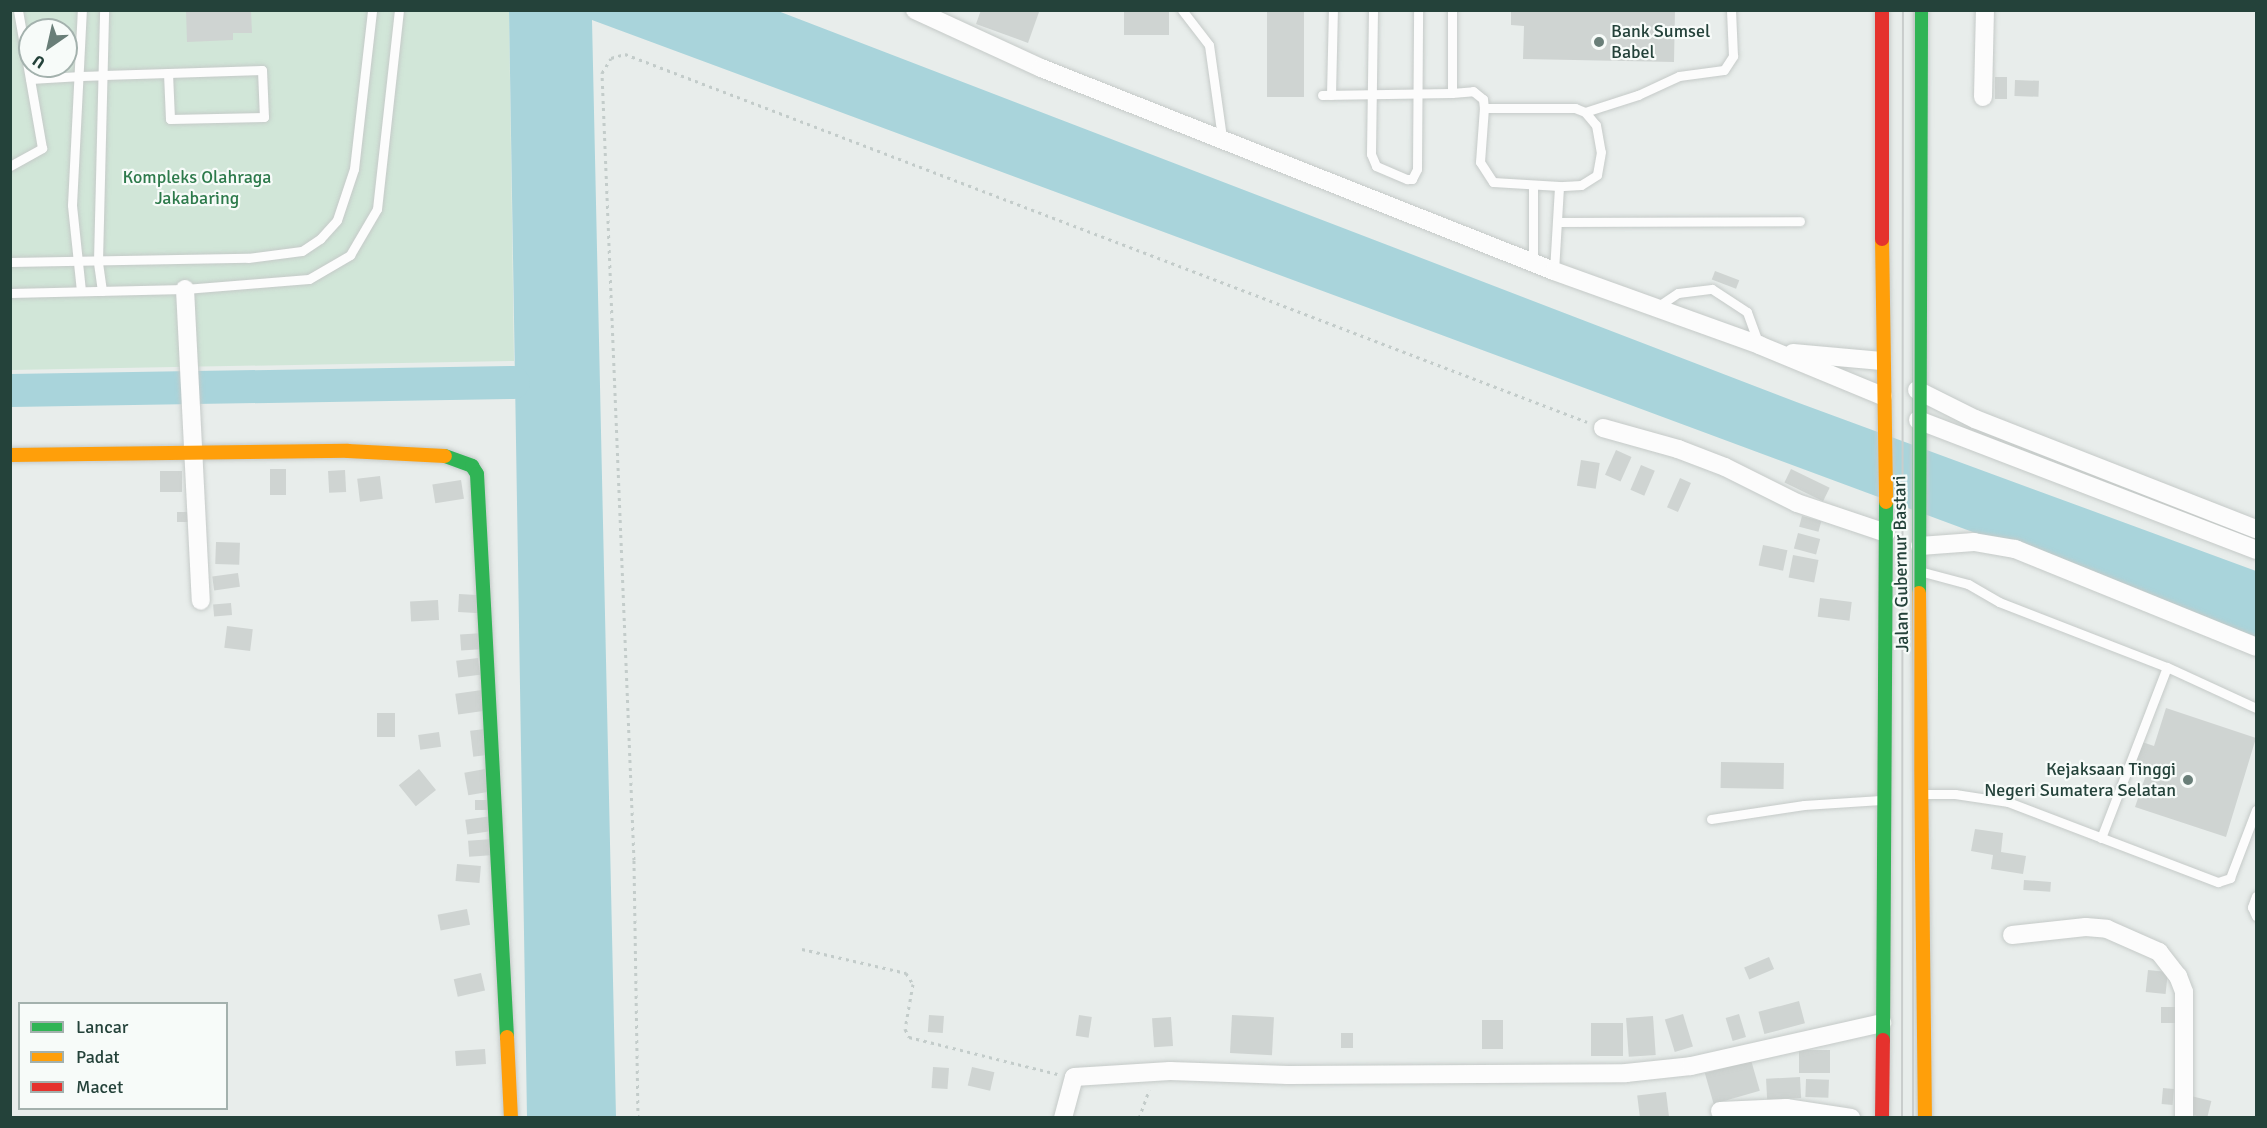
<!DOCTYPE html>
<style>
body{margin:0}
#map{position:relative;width:2267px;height:1128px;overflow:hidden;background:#e8edeb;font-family:Signika,sans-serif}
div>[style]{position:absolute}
.green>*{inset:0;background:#d1e6d8}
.water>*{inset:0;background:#a9d4db}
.river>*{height:33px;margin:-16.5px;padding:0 16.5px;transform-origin:16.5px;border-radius:16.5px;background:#a9d4db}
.building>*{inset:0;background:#cfd4d2;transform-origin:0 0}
.path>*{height:3px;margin-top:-1.5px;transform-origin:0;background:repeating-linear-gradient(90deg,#c3ccca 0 3px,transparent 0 7.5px)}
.roads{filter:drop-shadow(0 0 2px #c5cac8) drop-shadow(0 0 2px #c5cac8)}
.lane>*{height:9px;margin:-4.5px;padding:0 4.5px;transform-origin:4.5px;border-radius:4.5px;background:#fcfcfc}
.street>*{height:18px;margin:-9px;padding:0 9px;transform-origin:9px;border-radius:9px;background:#fcfcfc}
.fast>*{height:14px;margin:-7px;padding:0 7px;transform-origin:7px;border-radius:7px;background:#30b455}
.slow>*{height:14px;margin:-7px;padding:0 7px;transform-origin:7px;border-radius:7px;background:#ff9f0a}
.jam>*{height:14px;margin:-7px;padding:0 7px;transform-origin:7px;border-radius:7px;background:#e5322d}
.tram>*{height:1.5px;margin:-0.75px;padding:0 0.75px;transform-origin:0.75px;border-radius:0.75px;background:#c9cdcc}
.dots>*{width:16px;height:16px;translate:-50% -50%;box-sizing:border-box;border:3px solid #f7fbf9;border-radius:50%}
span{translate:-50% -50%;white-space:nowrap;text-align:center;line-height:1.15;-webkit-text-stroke:4.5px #f7fbf9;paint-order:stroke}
.poi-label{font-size:18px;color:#24423a}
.left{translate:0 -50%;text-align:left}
.right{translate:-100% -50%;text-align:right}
.park-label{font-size:18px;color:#2d7a4b}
.street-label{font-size:18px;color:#24423a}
.frame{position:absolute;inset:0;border:12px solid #24423a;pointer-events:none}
.legend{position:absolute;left:18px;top:1002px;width:210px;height:108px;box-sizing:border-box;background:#f7fbf9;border:2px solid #a3b1ad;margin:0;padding:8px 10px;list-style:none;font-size:18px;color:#24423a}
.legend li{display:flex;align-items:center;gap:12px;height:30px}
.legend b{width:30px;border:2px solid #a3b1ad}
.north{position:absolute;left:18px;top:18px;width:60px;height:60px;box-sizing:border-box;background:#f7fbf9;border:2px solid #a3b1ad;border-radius:50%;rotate:214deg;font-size:16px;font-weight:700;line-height:24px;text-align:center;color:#24423a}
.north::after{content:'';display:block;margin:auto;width:21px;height:27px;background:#697e78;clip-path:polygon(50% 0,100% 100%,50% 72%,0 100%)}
</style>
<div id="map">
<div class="green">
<div style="clip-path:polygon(evenodd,10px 11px,509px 11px,514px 361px,11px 370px,10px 11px,30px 30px,66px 30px,66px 66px,30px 66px,30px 30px)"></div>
</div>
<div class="water">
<div style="clip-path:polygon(509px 11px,778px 11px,1799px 403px,2256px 571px,2256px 637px,592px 20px,616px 1117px,527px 1117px)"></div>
</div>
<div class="river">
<div style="left:10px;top:390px;width:503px;rotate:-0.91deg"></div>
</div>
<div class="building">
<div style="clip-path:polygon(186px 10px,251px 10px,252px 33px,233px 33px,233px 40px,187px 42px)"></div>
<div style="clip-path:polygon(981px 10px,1036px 10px,1039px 12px,1028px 43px,976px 24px)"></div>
<div style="left:1124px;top:10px;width:45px;height:25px"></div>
<div style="left:1267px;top:10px;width:37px;height:87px"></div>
<div style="clip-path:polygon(1511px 10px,1675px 10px,1674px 62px,1523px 59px,1524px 26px,1511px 25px)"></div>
<div style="left:1995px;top:77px;width:12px;height:22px"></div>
<div style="left:2015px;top:80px;width:24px;height:16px;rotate:2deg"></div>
<div style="left:1715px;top:271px;width:26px;height:9px;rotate:21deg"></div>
<div style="left:1616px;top:450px;width:17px;height:27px;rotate:24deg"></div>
<div style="left:1581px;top:460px;width:19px;height:26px;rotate:9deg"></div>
<div style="left:1641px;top:465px;width:15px;height:27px;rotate:23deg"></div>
<div style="left:270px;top:469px;width:16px;height:26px"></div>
<div style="left:1791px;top:469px;width:43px;height:15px;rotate:26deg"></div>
<div style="left:345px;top:470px;width:22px;height:17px;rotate:87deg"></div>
<div style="left:160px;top:471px;width:22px;height:21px"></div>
<div style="left:380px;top:476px;width:23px;height:23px;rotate:83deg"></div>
<div style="left:1680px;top:478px;width:12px;height:32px;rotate:24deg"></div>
<div style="left:461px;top:480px;width:19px;height:29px;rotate:81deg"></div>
<div style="left:194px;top:512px;width:10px;height:17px;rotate:90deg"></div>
<div style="left:1802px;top:516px;width:20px;height:11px;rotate:15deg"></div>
<div style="left:1798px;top:533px;width:23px;height:16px;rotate:15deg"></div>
<div style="left:216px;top:542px;width:24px;height:22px;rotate:2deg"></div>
<div style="left:1763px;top:545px;width:25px;height:21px;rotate:12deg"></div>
<div style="left:1793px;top:555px;width:26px;height:23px;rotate:11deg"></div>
<div style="left:238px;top:573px;width:14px;height:26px;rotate:82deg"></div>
<div style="left:459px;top:594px;width:22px;height:18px;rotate:3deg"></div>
<div style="left:1820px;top:598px;width:32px;height:19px;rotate:7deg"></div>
<div style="left:438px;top:600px;width:20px;height:28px;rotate:87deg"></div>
<div style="left:231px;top:603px;width:12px;height:18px;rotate:85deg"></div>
<div style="left:227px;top:626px;width:26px;height:22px;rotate:7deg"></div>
<div style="left:483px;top:633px;width:16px;height:23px;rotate:86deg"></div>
<div style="left:478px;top:658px;width:17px;height:22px;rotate:83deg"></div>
<div style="left:482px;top:690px;width:21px;height:27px;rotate:82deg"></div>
<div style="clip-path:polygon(2166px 708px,2256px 738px,2226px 837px,2135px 807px,2148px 769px,2134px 764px,2142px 742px,2154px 746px)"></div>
<div style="left:377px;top:713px;width:18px;height:24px"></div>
<div style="left:485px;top:729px;width:26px;height:15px;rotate:83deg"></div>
<div style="left:439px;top:732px;width:15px;height:21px;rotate:82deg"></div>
<div style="left:1721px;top:762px;width:63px;height:26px;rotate:1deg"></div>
<div style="left:419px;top:769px;width:27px;height:26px;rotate:51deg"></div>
<div style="left:485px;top:769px;width:23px;height:21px;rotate:80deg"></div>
<div style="left:492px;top:800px;width:10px;height:17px;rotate:90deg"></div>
<div style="left:492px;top:816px;width:15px;height:27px;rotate:82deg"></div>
<div style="clip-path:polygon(1975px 829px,2003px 833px,2001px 852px,2026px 856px,2023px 874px,1991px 869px,1993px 855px,1971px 851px)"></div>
<div style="left:493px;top:839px;width:16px;height:25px;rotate:86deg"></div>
<div style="left:457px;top:864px;width:24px;height:17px;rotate:5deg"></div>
<div style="left:2024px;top:880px;width:27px;height:10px;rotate:4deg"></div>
<div style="left:467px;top:909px;width:16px;height:30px;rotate:79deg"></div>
<div style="left:1769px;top:957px;width:13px;height:27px;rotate:67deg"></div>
<div style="left:2148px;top:970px;width:20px;height:22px;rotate:6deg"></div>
<div style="left:481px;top:973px;width:18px;height:28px;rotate:77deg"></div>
<div style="left:1799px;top:1001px;width:23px;height:42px;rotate:75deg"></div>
<div style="left:2161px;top:1007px;width:16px;height:16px"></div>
<div style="left:1683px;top:1014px;width:34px;height:19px;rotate:73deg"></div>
<div style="left:1739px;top:1014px;width:24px;height:14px;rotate:73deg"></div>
<div style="left:929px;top:1015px;width:15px;height:17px;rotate:4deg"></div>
<div style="left:1079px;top:1015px;width:13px;height:21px;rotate:9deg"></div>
<div style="left:1232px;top:1015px;width:42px;height:38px;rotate:3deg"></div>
<div style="left:1653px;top:1016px;width:39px;height:27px;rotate:86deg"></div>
<div style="left:1171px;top:1017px;width:29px;height:19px;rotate:86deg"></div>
<div style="left:1482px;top:1020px;width:21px;height:29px"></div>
<div style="left:1591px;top:1023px;width:32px;height:33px"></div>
<div style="left:1341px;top:1033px;width:12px;height:15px"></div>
<div style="left:485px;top:1049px;width:15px;height:30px;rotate:86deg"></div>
<div style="left:1799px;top:1050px;width:31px;height:23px"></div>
<div style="left:1751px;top:1060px;width:32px;height:48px;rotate:74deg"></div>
<div style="left:933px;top:1067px;width:16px;height:21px;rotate:4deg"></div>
<div style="left:972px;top:1067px;width:23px;height:19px;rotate:13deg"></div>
<div style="left:1800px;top:1077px;width:21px;height:34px;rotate:87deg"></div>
<div style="left:1806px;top:1079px;width:23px;height:18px;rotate:2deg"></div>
<div style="left:2163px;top:1088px;width:11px;height:16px;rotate:5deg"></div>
<div style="left:1666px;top:1092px;width:26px;height:29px;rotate:83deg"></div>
<div style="left:2191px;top:1096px;width:21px;height:18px;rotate:14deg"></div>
</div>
<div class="path">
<div style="left:802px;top:949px;width:107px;rotate:13deg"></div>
<div style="left:906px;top:973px;width:13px;rotate:58deg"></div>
<div style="left:913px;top:984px;width:46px;rotate:100.1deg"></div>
<div style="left:905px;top:1029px;width:9px;rotate:63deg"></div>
<div style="left:909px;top:1037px;width:153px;rotate:14deg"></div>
<div style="left:638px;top:1118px;width:258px;rotate:-90.9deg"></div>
<div style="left:634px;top:860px;width:788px;rotate:-92.33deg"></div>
<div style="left:602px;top:73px;width:17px;rotate:-59deg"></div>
<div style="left:611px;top:58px;width:15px;rotate:-16deg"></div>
<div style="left:625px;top:54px;width:1030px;rotate:20.93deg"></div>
<div style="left:1139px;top:1118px;width:30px;rotate:-70deg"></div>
</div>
<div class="roads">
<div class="lane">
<div style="left:1182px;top:10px;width:44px;rotate:52.4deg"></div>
<div style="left:1209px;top:45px;width:94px;rotate:82deg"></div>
<div style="left:1373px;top:10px;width:144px;rotate:90.8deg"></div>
<div style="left:1371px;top:154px;width:13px;rotate:67deg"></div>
<div style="left:1376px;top:166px;width:34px;rotate:23deg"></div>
<div style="left:1407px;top:179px;width:5px"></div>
<div style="left:1412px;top:179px;width:11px;rotate:-63deg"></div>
<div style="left:1417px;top:169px;width:159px;rotate:-89.6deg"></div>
<div style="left:1452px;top:10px;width:83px;rotate:90deg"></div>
<div style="left:1452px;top:93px;width:21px;rotate:-5deg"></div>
<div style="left:1473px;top:91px;width:13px;rotate:39deg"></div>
<div style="left:1483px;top:99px;width:9px;rotate:84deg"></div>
<div style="left:30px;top:79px;width:51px;rotate:-3.4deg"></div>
<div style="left:81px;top:76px;width:23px;rotate:-2deg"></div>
<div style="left:104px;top:75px;width:64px;rotate:-1.8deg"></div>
<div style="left:168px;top:73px;width:94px;rotate:-1.8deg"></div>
<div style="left:262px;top:70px;width:47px;rotate:87.6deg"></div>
<div style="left:264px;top:117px;width:94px;rotate:178.8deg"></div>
<div style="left:170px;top:119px;width:46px;rotate:-92.5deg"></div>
<div style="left:1322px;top:95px;width:130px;rotate:-0.9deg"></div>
<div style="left:1331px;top:95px;width:85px;rotate:-88.7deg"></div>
<div style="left:1484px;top:108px;width:91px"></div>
<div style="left:1575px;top:108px;width:11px;rotate:22deg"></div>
<div style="left:1585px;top:112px;width:17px;rotate:50deg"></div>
<div style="left:1596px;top:125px;width:27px;rotate:80deg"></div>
<div style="left:1601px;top:152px;width:23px;rotate:100deg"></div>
<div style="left:1597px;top:175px;width:19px;rotate:148deg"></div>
<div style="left:1581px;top:185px;width:22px;rotate:177deg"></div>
<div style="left:1559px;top:186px;width:66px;rotate:-176.5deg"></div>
<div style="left:1493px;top:182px;width:24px;rotate:-123deg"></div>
<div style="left:1480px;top:162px;width:54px;rotate:-85.8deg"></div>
<div style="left:1585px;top:112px;width:56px;rotate:-17.8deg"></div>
<div style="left:1638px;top:95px;width:45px;rotate:-24.9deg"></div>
<div style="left:1679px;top:76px;width:45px;rotate:-7.6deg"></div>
<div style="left:1724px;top:70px;width:17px;rotate:-57deg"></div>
<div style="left:1733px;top:56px;width:46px;rotate:-92.5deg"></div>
<div style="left:10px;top:166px;width:37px;rotate:-29deg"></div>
<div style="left:42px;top:148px;width:140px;rotate:-99.9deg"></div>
<div style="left:1557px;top:222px;width:243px;rotate:-0.2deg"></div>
<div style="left:10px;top:262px;width:238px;rotate:-1deg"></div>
<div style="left:248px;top:258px;width:54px;rotate:-7.4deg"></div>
<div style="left:302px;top:251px;width:22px;rotate:-34deg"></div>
<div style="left:320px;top:239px;width:25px;rotate:-48deg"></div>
<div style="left:337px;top:220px;width:54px;rotate:-71.6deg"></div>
<div style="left:354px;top:169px;width:160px;rotate:-83.5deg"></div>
<div style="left:1533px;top:263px;width:77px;rotate:-90deg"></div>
<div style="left:1554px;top:271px;width:85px;rotate:-86.6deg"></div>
<div style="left:81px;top:291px;width:86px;rotate:-96deg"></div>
<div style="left:72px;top:205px;width:195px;rotate:-87.1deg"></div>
<div style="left:102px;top:291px;width:30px;rotate:-98deg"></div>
<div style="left:98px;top:261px;width:251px;rotate:-88.6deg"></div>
<div style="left:10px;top:293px;width:175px;rotate:-1.3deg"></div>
<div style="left:185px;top:289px;width:124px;rotate:-4.6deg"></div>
<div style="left:309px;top:279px;width:48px;rotate:-30.3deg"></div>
<div style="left:350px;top:255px;width:53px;rotate:-59.6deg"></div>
<div style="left:377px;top:209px;width:200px;rotate:-83.7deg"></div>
<div style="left:1657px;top:307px;width:25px;rotate:-34deg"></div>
<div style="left:1678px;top:293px;width:34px;rotate:-7deg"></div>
<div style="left:1712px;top:289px;width:42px;rotate:33.3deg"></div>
<div style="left:1747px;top:312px;width:35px;rotate:70deg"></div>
<div style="left:1923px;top:572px;width:47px;rotate:14.9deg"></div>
<div style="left:1968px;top:584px;width:36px;rotate:30deg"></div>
<div style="left:1999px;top:602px;width:180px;rotate:21.2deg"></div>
<div style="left:2167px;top:667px;width:98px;rotate:24.7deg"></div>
<div style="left:1927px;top:794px;width:28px"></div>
<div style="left:1955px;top:794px;width:54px;rotate:8.6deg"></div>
<div style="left:2008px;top:802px;width:225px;rotate:20.9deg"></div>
<div style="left:2218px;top:882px;width:13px;rotate:-18deg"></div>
<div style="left:2230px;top:878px;width:73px;rotate:-69.1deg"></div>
<div style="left:1711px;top:819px;width:94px;rotate:-8.6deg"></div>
<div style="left:1804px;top:805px;width:77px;rotate:-3.7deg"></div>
<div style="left:2101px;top:838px;width:183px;rotate:-68.9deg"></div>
<div style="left:2256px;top:896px;width:12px;rotate:110deg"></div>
<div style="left:2252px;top:907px;width:10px;rotate:66deg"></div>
</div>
<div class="street">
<div style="left:915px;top:10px;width:139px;rotate:24.7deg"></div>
<div style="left:1041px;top:68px;width:552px;rotate:21.59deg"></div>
<div style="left:1554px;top:271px;width:218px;rotate:19.8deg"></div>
<div style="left:1759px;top:345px;width:134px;rotate:22.4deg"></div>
<div style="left:1983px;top:97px;width:87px;rotate:-88.7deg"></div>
<div style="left:185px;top:289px;width:312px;rotate:87.1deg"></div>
<div style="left:1793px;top:353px;width:89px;rotate:5.1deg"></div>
<div style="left:1917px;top:390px;width:65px;rotate:26.6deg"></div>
<div style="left:1975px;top:419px;width:302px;rotate:21.4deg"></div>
<div style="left:1918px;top:420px;width:362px;rotate:21deg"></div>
<div style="left:1603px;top:428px;width:78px;rotate:15.6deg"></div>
<div style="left:1678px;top:449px;width:50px;rotate:21deg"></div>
<div style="left:1725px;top:467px;width:80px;rotate:26.6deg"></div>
<div style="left:1797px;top:503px;width:94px;rotate:18.6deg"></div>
<div style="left:1920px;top:546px;width:54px;rotate:-4.2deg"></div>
<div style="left:1974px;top:542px;width:42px;rotate:9.7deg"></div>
<div style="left:2015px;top:549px;width:260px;rotate:22.1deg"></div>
<div style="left:2012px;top:935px;width:74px;rotate:-6.2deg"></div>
<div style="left:2086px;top:927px;width:21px;rotate:5deg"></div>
<div style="left:2107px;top:929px;width:57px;rotate:23.9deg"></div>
<div style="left:2159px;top:952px;width:31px;rotate:52deg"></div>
<div style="left:2178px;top:976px;width:17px;rotate:69deg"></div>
<div style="left:2184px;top:992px;width:126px;rotate:90deg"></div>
<div style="left:1720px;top:1111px;width:66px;rotate:-2.6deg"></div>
<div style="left:1786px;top:1108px;width:66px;rotate:8.7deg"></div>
<div style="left:1063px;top:1118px;width:42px;rotate:-75deg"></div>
<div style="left:1074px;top:1077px;width:96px;rotate:-3.6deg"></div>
<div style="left:1170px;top:1071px;width:118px;rotate:1.9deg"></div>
<div style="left:1288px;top:1075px;width:338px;rotate:-0.3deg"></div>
<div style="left:1626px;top:1073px;width:65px;rotate:-6.1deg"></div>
<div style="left:1691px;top:1066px;width:196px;rotate:-12.7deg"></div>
</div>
<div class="fast">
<div style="left:445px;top:456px;width:29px;rotate:20deg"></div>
<div style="left:472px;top:466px;width:9px;rotate:58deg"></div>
<div style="left:477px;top:474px;width:564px;rotate:86.95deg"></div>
<div style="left:1919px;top:593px;width:583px;rotate:-89.8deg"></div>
<div style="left:1883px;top:1040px;width:538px;rotate:-89.68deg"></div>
</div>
<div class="slow">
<div style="left:1882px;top:239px;width:263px;rotate:89.1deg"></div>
<div style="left:10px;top:455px;width:338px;rotate:-0.7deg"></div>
<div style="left:348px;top:451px;width:97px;rotate:3deg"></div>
<div style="left:1919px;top:593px;width:525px;rotate:89.35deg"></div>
<div style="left:507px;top:1037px;width:81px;rotate:87.2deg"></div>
</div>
<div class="jam">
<div style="left:1882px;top:10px;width:229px;rotate:90deg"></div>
<div style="left:1882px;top:1118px;width:78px;rotate:-89.3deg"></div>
</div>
</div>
<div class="tram">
<div style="left:1902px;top:1118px;width:1108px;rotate:-89.95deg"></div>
<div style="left:1913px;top:1118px;width:1108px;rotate:-89.95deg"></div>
</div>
<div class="dots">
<div style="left:1599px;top:42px;background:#697e78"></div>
<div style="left:2188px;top:780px;background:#697e78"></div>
</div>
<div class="poi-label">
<span class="left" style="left:1611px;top:42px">Bank Sumsel<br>Babel</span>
<span class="right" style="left:2176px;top:780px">Kejaksaan Tinggi<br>Negeri Sumatera Selatan</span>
</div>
<div class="park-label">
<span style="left:197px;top:188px">Kompleks Olahraga<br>Jakabaring</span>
</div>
<div class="street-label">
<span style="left:1901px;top:564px;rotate:-91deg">Jalan Gubernur Bastari</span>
</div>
<div class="frame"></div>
<ul class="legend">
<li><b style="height:8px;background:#30b455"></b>Lancar</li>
<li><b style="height:8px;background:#ff9f0a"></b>Padat</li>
<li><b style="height:8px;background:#e5322d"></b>Macet</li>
</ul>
<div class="north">U</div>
</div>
